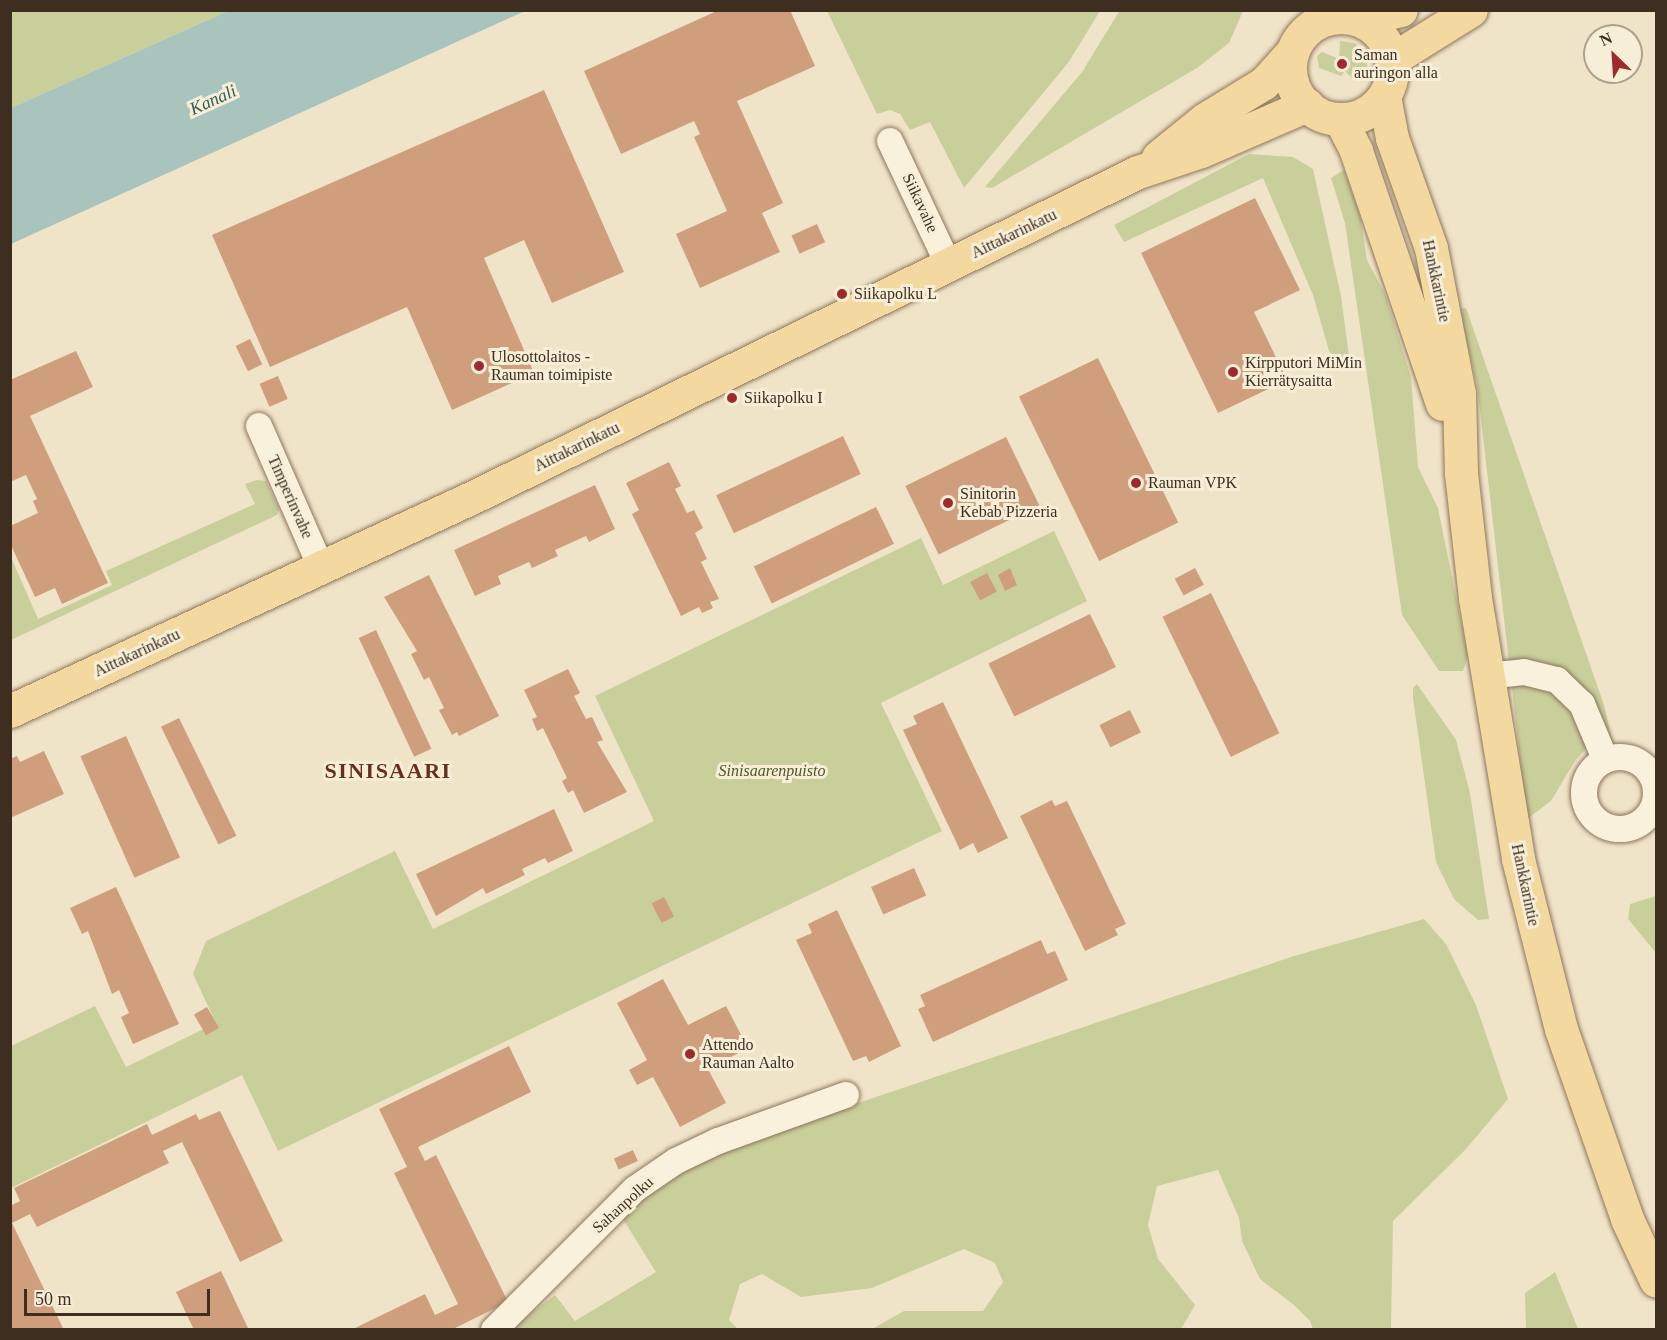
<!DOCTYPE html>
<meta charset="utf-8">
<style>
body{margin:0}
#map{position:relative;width:1667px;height:1340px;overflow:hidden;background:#f0e4c8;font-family:Georgia,serif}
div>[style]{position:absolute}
.green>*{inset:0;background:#c9cf9b}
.water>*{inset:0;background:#a9c4bc}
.building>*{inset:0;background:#cf9f7d;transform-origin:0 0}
.roads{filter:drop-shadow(0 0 2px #8d765c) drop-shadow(0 0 2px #8d765c)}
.minor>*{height:26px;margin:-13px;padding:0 13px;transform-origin:13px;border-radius:13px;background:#faf1dc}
.minor>.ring{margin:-13px;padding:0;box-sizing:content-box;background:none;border:26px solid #faf1dc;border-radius:50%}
.major>*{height:33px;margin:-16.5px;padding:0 16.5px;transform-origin:16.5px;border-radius:16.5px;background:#f3d9a0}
.major>.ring{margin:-16.5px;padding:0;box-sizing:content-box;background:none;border:33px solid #f3d9a0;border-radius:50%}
.dots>*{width:16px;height:16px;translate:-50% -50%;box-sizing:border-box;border:3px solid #f7eed8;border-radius:50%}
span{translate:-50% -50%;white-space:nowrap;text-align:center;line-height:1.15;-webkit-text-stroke:6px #f7eed8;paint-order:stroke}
.poi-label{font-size:16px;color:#3d2e20}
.left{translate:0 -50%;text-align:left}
.street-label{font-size:16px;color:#3d2e20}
.park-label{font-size:16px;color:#4d5a26;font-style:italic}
.water-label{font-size:18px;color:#2f5d5a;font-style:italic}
.district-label{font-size:22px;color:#6b2e1e;font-weight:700;letter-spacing:1.5px}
.frame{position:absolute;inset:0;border:12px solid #3d2e20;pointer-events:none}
.north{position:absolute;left:1583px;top:24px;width:60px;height:60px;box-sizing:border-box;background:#f7eed8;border:2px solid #ada18e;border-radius:50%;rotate:335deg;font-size:16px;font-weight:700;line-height:24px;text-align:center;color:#3d2e20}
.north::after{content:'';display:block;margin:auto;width:21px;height:27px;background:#9e2a2b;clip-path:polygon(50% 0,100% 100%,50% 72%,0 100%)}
.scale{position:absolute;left:24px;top:1289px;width:186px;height:27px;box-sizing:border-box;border:3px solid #3d2e20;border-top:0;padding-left:8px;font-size:18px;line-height:21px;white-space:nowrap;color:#3d2e20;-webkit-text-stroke:4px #f7eed8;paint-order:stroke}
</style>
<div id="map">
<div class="green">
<div style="clip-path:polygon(11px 10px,228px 11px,11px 108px)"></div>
<div style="clip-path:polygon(1120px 10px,1243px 11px,1229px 43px,1197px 68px,992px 188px,985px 187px,1082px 72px)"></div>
<div style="clip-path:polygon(827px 11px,1100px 11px,1068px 63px,964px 188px,930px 122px,910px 130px,900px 114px,890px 110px,877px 114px)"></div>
<div style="clip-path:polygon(1340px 41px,1355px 43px,1366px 56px,1368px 73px,1355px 81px,1345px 71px,1341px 76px,1319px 68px,1317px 56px,1322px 52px,1339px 59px)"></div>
<div style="clip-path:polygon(1249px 154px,1293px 157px,1313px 169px,1341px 296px,1350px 364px,1342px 368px,1329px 351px,1313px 295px,1263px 178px,1124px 242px,1114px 225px)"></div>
<div style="clip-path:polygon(1344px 170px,1360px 215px,1367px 260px,1385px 294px,1411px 377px,1418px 467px,1438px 508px,1468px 656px,1463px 671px,1439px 671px,1402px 615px,1345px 223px,1331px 178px)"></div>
<div style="clip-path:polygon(1466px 308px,1604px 705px,1614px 747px,1593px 741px,1575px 761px,1551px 801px,1527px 819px,1477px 384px,1459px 309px)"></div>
<div style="clip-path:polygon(257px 480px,266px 481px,279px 509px,277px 515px,11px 640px,11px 557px,38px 619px,112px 585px,106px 571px,255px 504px,245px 484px)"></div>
<div style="clip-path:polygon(1054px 531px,1087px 601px,881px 703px,942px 831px,278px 1151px,242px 1075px,11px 1188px,11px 1046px,95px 1006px,126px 1067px,216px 1023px,193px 974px,206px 941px,395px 851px,433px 929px,585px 855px,654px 821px,595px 696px,921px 538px,943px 585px)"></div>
<div style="clip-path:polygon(1417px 684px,1456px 740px,1470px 793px,1489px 919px,1478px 920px,1454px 899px,1436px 862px,1413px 698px,1413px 688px)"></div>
<div style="clip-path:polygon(1656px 896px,1656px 953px,1628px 919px,1630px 904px)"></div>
<div style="clip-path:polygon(1424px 919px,1446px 944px,1476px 1005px,1508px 1099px,1466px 1149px,1393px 1221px,1391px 1329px,1313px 1329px,1310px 1321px,1294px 1305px,1260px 1279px,1242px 1241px,1239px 1218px,1218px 1170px,1157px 1186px,1148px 1225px,1158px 1259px,1195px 1305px,1181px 1329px,872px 1329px,904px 1311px,983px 1311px,1003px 1282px,995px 1263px,964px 1249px,872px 1288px,801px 1297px,762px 1274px,740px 1284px,729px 1320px,738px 1329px,509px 1330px,555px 1295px,575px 1321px,656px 1272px,621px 1216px,637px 1198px,701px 1156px,1294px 956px)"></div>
<div style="clip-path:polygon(1555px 1272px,1578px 1329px,1526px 1329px,1525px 1293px)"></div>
</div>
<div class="water">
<div style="clip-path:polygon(228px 11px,525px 11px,11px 244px,11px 108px)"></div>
</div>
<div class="building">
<div style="clip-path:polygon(719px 10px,790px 10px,815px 66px,737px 101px,783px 203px,762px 213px,780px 252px,700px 288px,676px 234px,727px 211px,694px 137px,700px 134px,694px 121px,621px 154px,584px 71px)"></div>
<div style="clip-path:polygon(544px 90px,624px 272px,552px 303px,524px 240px,484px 258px,534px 373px,452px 410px,407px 307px,270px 367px,212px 235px)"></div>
<div style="clip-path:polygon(1255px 198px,1300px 290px,1254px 312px,1287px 380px,1218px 413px,1141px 253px)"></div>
<div style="left:817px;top:224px;width:20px;height:28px;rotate:66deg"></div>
<div style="left:250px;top:339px;width:28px;height:16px;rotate:64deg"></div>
<div style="clip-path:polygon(76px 351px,93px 387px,30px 416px,108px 583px,62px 604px,55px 588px,35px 597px,10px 543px,10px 526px,38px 513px,33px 501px,37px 499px,26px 475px,10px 482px,10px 380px)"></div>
<div style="left:1098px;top:358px;width:183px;height:88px;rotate:64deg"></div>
<div style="left:278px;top:376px;width:25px;height:20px;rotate:67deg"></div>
<div style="left:843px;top:436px;width:42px;height:140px;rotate:65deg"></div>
<div style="left:1006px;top:437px;width:76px;height:112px;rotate:64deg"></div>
<div style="clip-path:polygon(669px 462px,681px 486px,675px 489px,687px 513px,694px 510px,703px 528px,695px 533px,707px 559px,701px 562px,719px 599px,710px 602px,713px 608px,702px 613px,699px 607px,681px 616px,632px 514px,639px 510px,626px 483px)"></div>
<div style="clip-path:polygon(595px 485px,615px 529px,589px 542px,586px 536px,555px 550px,558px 556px,532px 568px,529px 562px,498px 576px,501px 584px,475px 596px,454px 550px)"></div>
<div style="left:876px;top:507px;width:41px;height:136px;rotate:64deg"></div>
<div style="clip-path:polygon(1010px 568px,1017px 585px,1005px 591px,998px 575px)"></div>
<div style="left:1195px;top:568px;width:19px;height:23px;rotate:62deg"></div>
<div style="left:987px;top:573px;width:21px;height:19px;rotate:62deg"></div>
<div style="clip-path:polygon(429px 575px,499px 716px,459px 736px,457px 732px,452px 735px,439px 710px,444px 708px,429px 677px,424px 680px,411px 654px,417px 651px,384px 597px)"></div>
<div style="left:1211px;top:593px;width:156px;height:54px;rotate:64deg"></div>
<div style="left:1090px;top:614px;width:59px;height:113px;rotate:64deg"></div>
<div style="left:376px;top:630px;width:131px;height:19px;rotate:65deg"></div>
<div style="clip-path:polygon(568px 669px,580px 693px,574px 696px,586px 719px,592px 717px,603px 740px,597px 742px,627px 792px,584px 813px,573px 790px,568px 793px,562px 781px,567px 778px,543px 728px,537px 731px,532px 719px,537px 717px,524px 690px)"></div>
<div style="clip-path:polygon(943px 702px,1008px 838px,978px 853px,973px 843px,960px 850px,903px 730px,917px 724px,913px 716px)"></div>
<div style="left:1130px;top:710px;width:25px;height:34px;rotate:64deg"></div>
<div style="left:179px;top:718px;width:131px;height:20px;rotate:64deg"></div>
<div style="left:126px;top:736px;width:133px;height:50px;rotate:66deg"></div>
<div style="clip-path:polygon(44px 751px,64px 794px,10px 818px,10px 759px,17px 756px,20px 762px)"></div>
<div style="clip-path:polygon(1052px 800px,1055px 806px,1067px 801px,1126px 924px,1115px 929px,1118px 935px,1085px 951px,1020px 816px)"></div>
<div style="clip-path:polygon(554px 809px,573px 851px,548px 863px,545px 858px,522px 869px,525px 875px,486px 894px,483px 888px,436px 916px,416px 874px)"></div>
<div style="left:914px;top:868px;width:30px;height:47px;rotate:66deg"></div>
<div style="clip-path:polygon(116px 887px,179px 1024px,133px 1044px,121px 1017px,129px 1013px,119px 990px,112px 994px,88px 931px,82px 934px,70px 908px)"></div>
<div style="left:664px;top:897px;width:22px;height:14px;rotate:63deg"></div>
<div style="clip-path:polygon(837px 910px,901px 1046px,869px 1062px,866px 1056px,853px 1061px,796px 940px,812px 933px,808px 924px)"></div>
<div style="clip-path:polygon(1041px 940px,1047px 954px,1055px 951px,1068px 980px,933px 1042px,918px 1009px,925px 1006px,920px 995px)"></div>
<div style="clip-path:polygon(663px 979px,688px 1025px,726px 1006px,748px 1048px,708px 1069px,726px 1103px,680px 1127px,653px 1077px,637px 1085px,629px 1070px,647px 1060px,617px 1003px)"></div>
<div style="left:207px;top:1007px;width:24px;height:15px;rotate:60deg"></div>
<div style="clip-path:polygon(509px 1046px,531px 1092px,418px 1147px,425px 1161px,436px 1155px,508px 1302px,451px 1330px,351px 1330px,425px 1294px,435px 1315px,458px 1304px,394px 1173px,407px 1167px,379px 1109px)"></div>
<div style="clip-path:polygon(220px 1111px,283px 1241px,240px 1262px,182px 1142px,163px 1151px,169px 1163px,37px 1227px,30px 1214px,12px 1223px,64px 1330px,10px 1330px,10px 1206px,20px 1201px,14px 1188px,147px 1124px,152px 1135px,196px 1114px,199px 1120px)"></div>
<div style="left:633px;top:1150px;width:12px;height:21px;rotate:66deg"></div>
<div style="clip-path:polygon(221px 1271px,249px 1330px,194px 1330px,176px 1292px)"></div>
</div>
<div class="roads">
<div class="minor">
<div style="left:890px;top:141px;width:138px;rotate:64.7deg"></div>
<div style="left:259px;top:426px;width:154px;rotate:66.3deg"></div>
<div style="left:1487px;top:676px;width:37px;rotate:-6deg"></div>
<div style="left:1524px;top:672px;width:34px;rotate:14deg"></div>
<div style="left:1557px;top:680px;width:35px;rotate:44deg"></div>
<div style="left:1582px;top:704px;width:60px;rotate:67.3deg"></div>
<div class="ring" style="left:1584px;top:757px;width:46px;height:46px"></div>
<div style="left:494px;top:1330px;width:199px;rotate:-45deg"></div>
<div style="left:635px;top:1189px;width:50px;rotate:-34.3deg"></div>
<div style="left:676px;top:1161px;width:47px;rotate:-25.5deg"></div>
<div style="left:718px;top:1141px;width:136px;rotate:-19.8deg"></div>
</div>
<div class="major">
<div class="ring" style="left:1290px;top:17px;width:69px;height:69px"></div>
<div style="left:1360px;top:20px;width:42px;rotate:-13.7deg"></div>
<div style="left:1391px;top:60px;width:94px;rotate:-32deg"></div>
<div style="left:1384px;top:96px;width:43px;rotate:79.2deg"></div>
<div style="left:1392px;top:138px;width:117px;rotate:70.5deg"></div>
<div style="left:1431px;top:248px;width:148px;rotate:79.1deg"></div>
<div style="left:1459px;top:393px;width:80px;rotate:88.6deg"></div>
<div style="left:1461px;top:473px;width:126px;rotate:83.6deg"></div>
<div style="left:1475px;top:598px;width:265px;rotate:80.6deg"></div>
<div style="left:1518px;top:859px;width:175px;rotate:75.8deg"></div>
<div style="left:1561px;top:1029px;width:201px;rotate:70.8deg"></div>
<div style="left:1627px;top:1219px;width:68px;rotate:64.9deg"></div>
<div style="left:1340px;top:119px;width:36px;rotate:63deg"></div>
<div style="left:1356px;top:151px;width:267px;rotate:71.2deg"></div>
<div style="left:1158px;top:157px;width:60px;rotate:-39deg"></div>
<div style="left:1205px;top:119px;width:69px;rotate:-31.4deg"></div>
<div style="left:1264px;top:83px;width:43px;rotate:-47.8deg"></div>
<div style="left:10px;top:711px;width:508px;rotate:-24.8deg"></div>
<div style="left:471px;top:498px;width:742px;rotate:-26.05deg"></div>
<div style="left:1138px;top:172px;width:66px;rotate:-18.4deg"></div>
<div style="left:1201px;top:151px;width:116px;rotate:-23.5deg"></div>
</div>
</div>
<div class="dots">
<div style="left:1342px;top:64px;background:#9e2a2b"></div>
<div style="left:842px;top:294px;background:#9e2a2b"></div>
<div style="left:479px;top:366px;background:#9e2a2b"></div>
<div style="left:1233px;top:372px;background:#9e2a2b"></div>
<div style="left:732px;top:398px;background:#9e2a2b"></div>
<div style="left:1136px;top:483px;background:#9e2a2b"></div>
<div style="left:948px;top:503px;background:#9e2a2b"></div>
<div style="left:690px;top:1054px;background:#9e2a2b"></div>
</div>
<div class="poi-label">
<span class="left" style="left:1354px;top:64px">Saman<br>auringon alla</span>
<span class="left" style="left:854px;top:294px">Siikapolku L</span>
<span class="left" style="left:491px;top:366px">Ulosottolaitos -<br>Rauman toimipiste</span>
<span class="left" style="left:1245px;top:372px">Kirpputori MiMin<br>Kierrätysaitta</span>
<span class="left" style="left:744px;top:398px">Siikapolku I</span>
<span class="left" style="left:1148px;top:483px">Rauman VPK</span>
<span class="left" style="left:960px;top:503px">Sinitorin<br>Kebab Pizzeria</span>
<span class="left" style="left:702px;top:1054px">Attendo<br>Rauman Aalto</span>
</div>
<div class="street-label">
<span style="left:920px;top:203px;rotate:65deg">Siikavahe</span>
<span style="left:1014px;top:234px;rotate:-26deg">Aittakarinkatu</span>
<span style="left:1436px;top:281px;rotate:78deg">Hankkarintie</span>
<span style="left:577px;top:447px;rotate:-26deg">Aittakarinkatu</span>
<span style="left:290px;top:497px;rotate:66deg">Timperinvahe</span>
<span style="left:137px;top:653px;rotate:-25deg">Aittakarinkatu</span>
<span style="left:1525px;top:885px;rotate:78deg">Hankkarintie</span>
<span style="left:623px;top:1205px;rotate:-42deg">Sahanpolku</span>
</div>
<div class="park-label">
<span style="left:772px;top:771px">Sinisaarenpuisto</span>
</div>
<div class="water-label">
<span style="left:213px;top:100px;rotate:-24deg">Kanali</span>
</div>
<div class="district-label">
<span style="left:388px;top:771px">SINISAARI</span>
</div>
<div class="frame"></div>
<div class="north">N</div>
<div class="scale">50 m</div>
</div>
